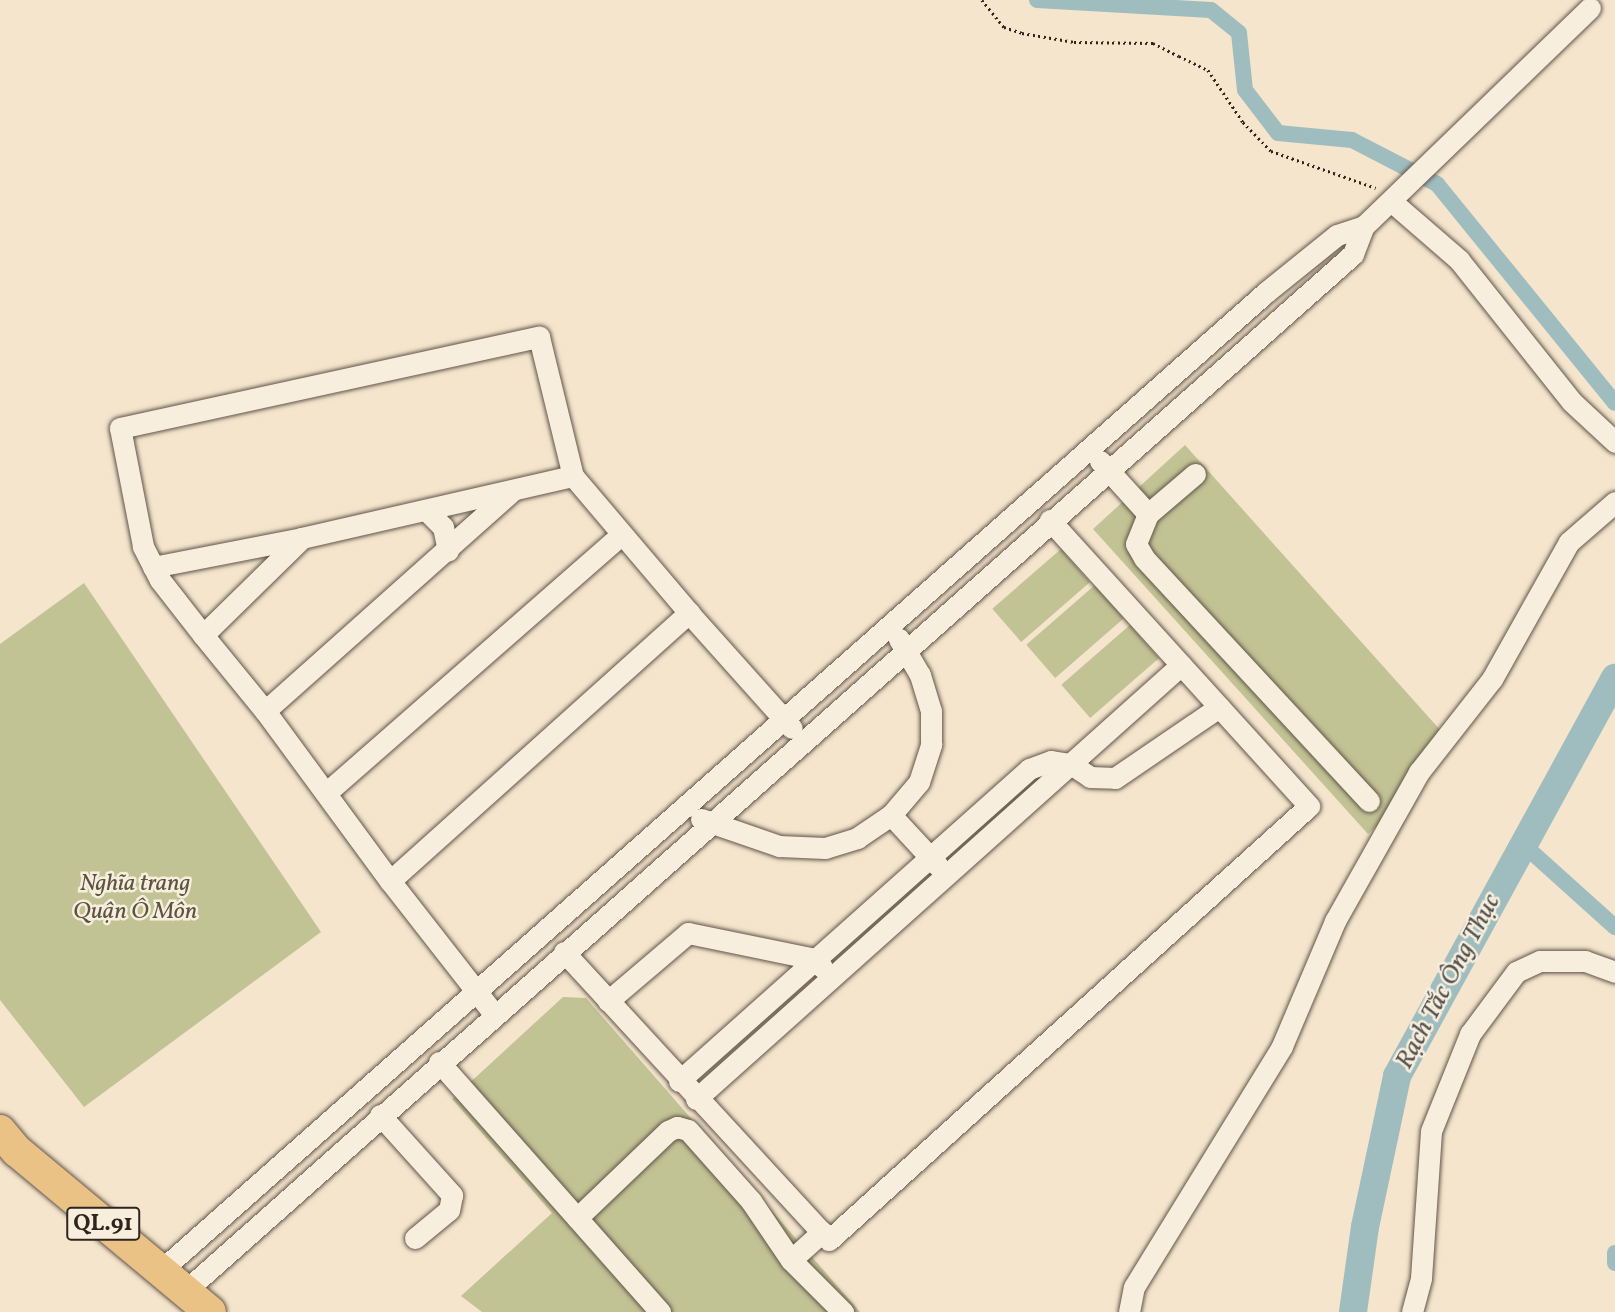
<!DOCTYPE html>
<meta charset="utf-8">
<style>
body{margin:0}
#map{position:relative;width:1615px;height:1312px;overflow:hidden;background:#f5e5cd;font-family:Vollkorn,serif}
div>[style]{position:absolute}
.green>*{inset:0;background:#c1c394;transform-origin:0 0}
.canal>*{height:16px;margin:-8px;padding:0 8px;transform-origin:8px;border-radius:8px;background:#9fbdbf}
.river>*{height:28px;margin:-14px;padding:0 14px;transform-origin:14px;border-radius:14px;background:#9fbdbf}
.path>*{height:2.5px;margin-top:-1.25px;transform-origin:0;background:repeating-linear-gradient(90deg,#31241d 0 2px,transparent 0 5.5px)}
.roads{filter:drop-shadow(0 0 2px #625449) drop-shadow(0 0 2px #625449)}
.minor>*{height:21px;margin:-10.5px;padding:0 10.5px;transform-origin:10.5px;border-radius:10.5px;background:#f8eede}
.highway>*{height:32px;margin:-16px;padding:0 16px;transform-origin:16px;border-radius:16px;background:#eac286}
span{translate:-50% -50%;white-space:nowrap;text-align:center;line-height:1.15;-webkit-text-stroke:5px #f8eede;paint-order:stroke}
.shield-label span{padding:2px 5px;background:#f8eede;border:2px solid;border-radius:5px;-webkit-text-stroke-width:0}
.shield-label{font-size:23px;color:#31241d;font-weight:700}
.park-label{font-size:24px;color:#5c5441;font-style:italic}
.water-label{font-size:26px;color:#52524e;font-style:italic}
</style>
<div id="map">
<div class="green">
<div style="clip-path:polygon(1185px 445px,1442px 732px,1387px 817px,1368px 834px,1093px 529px)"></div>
<div style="left:1061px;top:549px;width:44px;height:91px;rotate:49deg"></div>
<div style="clip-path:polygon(84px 583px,321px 932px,84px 1107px,0 1000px,0 644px)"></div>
<div style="left:1095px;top:585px;width:44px;height:91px;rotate:49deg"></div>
<div style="left:1130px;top:625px;width:44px;height:91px;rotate:49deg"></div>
<div style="clip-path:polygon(563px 997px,586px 998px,860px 1312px,482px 1312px,461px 1296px,552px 1213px,452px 1099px)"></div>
</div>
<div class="canal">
<div style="left:1037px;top:0;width:174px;rotate:3.3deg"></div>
<div style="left:1211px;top:10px;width:36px;rotate:39deg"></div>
<div style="left:1239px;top:33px;width:57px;rotate:84deg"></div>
<div style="left:1245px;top:90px;width:54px;rotate:52.5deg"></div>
<div style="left:1278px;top:133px;width:74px;rotate:5.4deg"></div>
<div style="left:1352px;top:140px;width:96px;rotate:27.4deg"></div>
<div style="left:1437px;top:184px;width:282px;rotate:50.9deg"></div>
<div style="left:1526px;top:847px;width:120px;rotate:42deg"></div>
<div style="left:1615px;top:1253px;width:10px;rotate:90deg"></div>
</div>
<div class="river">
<div style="left:1353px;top:1312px;width:86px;rotate:-82deg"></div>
<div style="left:1365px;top:1227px;width:154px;rotate:-78deg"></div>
<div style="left:1397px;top:1076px;width:454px;rotate:-61.3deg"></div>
</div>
<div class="path">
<div style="left:982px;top:0;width:35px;rotate:51deg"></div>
<div style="left:1004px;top:27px;width:19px;rotate:18deg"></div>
<div style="left:1022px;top:33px;width:53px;rotate:9.8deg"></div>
<div style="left:1074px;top:42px;width:79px;rotate:0.7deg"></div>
<div style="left:1153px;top:43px;width:29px;rotate:27deg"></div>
<div style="left:1179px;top:56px;width:32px;rotate:26deg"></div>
<div style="left:1208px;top:70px;width:63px;rotate:56.1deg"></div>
<div style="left:1243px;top:122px;width:40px;rotate:46deg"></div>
<div style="left:1271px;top:151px;width:111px;rotate:19.4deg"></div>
</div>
<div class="roads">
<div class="minor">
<div style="left:1391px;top:201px;width:90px;rotate:40.9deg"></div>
<div style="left:1459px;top:260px;width:181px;rotate:51.5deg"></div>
<div style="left:1572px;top:402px;width:59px;rotate:42.9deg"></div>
<div style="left:1100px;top:461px;width:72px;rotate:47.8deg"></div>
<div style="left:1195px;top:474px;width:62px;rotate:139.6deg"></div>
<div style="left:1148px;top:514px;width:32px;rotate:112deg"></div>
<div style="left:1136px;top:544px;width:16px;rotate:60deg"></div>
<div style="left:1144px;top:558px;width:331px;rotate:47.2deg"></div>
<div style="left:426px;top:510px;width:24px;rotate:45deg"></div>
<div style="left:443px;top:527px;width:24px;rotate:78deg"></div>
<div style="left:153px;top:567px;width:152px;rotate:-11deg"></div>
<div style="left:203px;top:635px;width:70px;rotate:-128deg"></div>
<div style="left:160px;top:580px;width:38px;rotate:-117deg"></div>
<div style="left:143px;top:546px;width:120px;rotate:-101deg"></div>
<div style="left:120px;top:428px;width:429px;rotate:-12.3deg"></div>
<div style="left:539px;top:337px;width:143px;rotate:76.3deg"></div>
<div style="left:265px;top:711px;width:331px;rotate:-41.7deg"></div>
<div style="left:326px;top:793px;width:392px;rotate:-41.2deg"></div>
<div style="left:891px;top:815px;width:69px;rotate:47.3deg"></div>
<div style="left:701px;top:819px;width:83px;rotate:19.1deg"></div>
<div style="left:779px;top:846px;width:46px;rotate:2.5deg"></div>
<div style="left:825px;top:848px;width:34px;rotate:-17deg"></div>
<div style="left:857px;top:838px;width:41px;rotate:-34.1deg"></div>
<div style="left:891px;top:815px;width:43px;rotate:-49.7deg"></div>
<div style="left:919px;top:782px;width:40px;rotate:-72deg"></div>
<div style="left:931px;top:744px;width:33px;rotate:-90deg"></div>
<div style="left:931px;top:711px;width:38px;rotate:-107deg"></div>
<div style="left:920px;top:675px;width:42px;rotate:-120.3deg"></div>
<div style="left:390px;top:881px;width:211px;rotate:-126.3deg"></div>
<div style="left:265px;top:711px;width:98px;rotate:-129.2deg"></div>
<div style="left:203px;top:635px;width:139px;rotate:-44.4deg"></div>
<div style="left:302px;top:538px;width:278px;rotate:-12.9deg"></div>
<div style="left:573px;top:476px;width:180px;rotate:49.7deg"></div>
<div style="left:564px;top:952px;width:391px;rotate:47.4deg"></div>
<div style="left:829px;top:1240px;width:647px;rotate:-42.12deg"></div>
<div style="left:1309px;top:806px;width:386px;rotate:-132.2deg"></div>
<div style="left:608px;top:1001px;width:105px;rotate:-40.4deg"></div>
<div style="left:688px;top:933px;width:130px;rotate:11.6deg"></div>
<div style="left:815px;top:959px;width:11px;rotate:49deg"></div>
<div style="left:494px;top:1014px;width:169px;rotate:-128deg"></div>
<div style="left:390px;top:881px;width:402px;rotate:-41.9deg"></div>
<div style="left:689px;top:613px;width:154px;rotate:48.2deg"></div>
<div style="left:439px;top:1062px;width:334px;rotate:48.5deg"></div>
<div style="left:679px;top:1081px;width:469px;rotate:-41.7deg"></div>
<div style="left:1029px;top:769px;width:23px;rotate:-20deg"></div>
<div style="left:1051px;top:761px;width:20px;rotate:9deg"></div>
<div style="left:1071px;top:764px;width:23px;rotate:34deg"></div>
<div style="left:1090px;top:777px;width:25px;rotate:2deg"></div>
<div style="left:1115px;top:778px;width:126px;rotate:-34.3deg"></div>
<div style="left:696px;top:1099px;width:651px;rotate:-41.82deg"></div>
<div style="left:380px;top:1115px;width:108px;rotate:48deg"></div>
<div style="left:452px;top:1195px;width:15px;rotate:101deg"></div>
<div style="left:449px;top:1210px;width:44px;rotate:140.5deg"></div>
<div style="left:577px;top:1218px;width:126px;rotate:-43.7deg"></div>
<div style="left:668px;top:1131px;width:10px;rotate:-24deg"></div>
<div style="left:677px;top:1127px;width:11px;rotate:15deg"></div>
<div style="left:688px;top:1130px;width:95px;rotate:48.4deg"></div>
<div style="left:751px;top:1201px;width:71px;rotate:55.9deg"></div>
<div style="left:791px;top:1260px;width:74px;rotate:45deg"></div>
<div style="left:791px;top:1260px;width:42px;rotate:-42.1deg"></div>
<div style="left:159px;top:1272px;width:1477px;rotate:-41.51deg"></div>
<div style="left:1265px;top:293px;width:92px;rotate:-38.9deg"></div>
<div style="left:1337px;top:235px;width:28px;rotate:-18deg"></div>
<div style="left:1364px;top:226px;width:314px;rotate:-44deg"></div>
<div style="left:184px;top:1292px;width:1563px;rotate:-41.6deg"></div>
<div style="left:1353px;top:254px;width:30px;rotate:-69deg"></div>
<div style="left:1129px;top:1312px;width:25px;rotate:-79deg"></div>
<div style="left:1134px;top:1287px;width:283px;rotate:-58.4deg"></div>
<div style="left:1282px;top:1046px;width:136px;rotate:-67deg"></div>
<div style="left:1335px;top:921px;width:171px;rotate:-60.6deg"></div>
<div style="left:1419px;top:772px;width:118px;rotate:-51.9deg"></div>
<div style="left:1492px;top:679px;width:157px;rotate:-60.7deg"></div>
<div style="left:1569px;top:542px;width:61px;rotate:-41deg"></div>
<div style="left:1412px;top:1312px;width:35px;rotate:-75deg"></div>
<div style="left:1421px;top:1278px;width:147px;rotate:-86.1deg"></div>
<div style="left:1431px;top:1131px;width:105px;rotate:-68.1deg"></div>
<div style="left:1470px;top:1034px;width:77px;rotate:-53.4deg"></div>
<div style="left:1516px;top:972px;width:26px;rotate:-25deg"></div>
<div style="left:1540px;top:961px;width:45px"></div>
<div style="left:1585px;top:961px;width:32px;rotate:20deg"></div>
</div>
<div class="highway">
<div style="left:0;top:1131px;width:26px;rotate:50deg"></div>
<div style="left:17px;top:1151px;width:251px;rotate:39.8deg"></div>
</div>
</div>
<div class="shield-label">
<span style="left:103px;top:1224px">QL.91</span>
</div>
<div class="park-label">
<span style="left:135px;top:899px">Nghĩa trang<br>Quận Ô Môn</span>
</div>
<div class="water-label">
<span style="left:1449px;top:982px;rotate:-62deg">Rạch Tắc Ông Thục</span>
</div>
</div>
